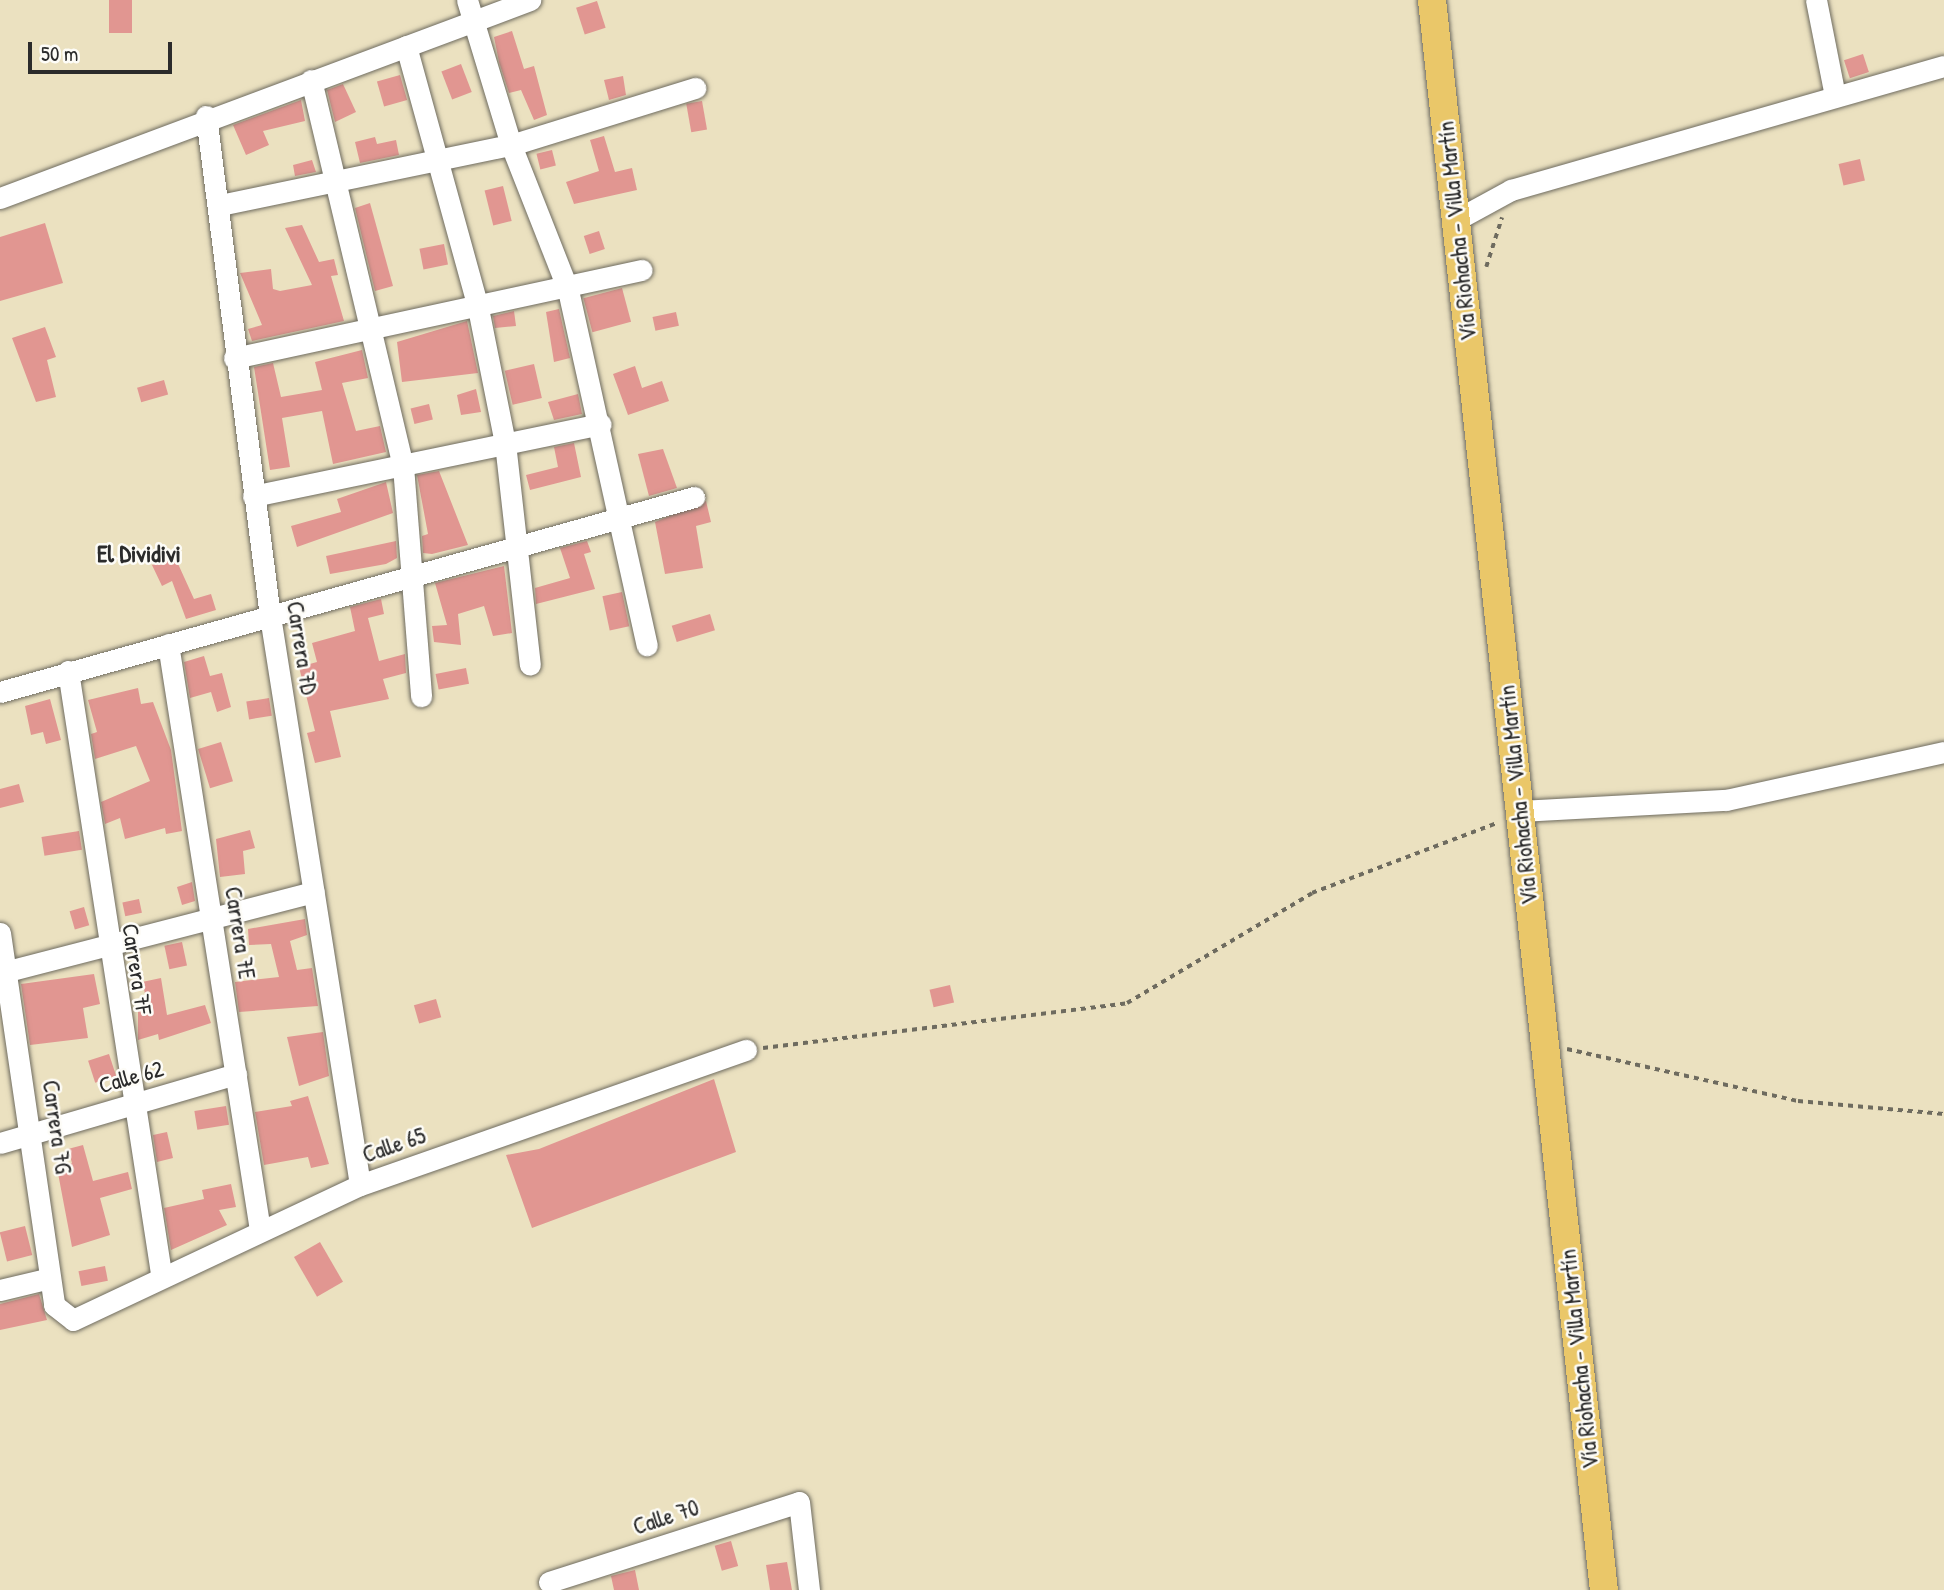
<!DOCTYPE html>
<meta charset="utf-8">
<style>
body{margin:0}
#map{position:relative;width:1944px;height:1590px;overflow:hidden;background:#ebe1c0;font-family:"Patrick Hand",sans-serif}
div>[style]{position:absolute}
.building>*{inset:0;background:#e19691;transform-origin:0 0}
.path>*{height:3.5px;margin-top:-1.75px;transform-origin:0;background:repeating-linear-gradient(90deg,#6e6b5f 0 5px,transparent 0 10px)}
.roads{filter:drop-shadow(0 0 2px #6e6b5f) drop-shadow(0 0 2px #6e6b5f)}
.minor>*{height:21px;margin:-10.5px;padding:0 10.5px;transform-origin:10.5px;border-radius:10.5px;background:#fff}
.major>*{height:28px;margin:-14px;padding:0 14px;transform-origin:14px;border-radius:14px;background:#eac769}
span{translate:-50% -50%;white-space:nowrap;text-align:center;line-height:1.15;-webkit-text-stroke:5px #fdfcf7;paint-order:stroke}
.street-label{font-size:23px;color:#2b2b2b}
.neighbourhood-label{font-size:24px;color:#2b2b2b;font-weight:700}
.scale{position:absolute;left:28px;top:42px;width:144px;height:32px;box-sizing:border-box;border:4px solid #2b2b2b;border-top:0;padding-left:9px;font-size:21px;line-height:24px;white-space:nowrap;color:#2b2b2b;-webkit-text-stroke:5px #fdfcf7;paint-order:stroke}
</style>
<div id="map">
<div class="building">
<div style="left:109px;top:0;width:23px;height:33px"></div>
<div style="left:597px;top:1px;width:28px;height:22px;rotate:72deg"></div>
<div style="clip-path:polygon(512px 31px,524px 69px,534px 66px,547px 115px,534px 120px,521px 90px,509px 93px,499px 62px,494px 37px)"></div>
<div style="left:1863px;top:54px;width:19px;height:20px;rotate:72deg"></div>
<div style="left:461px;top:64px;width:30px;height:21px;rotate:69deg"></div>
<div style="left:400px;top:75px;width:26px;height:24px;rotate:74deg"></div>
<div style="clip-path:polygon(623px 76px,626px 95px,609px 100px,604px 80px)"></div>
<div style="clip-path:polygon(343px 84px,356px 112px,335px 122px,327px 90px)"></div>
<div style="clip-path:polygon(301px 100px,305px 121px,263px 131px,269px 145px,246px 155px,233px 125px)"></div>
<div style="left:702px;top:101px;width:29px;height:16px;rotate:80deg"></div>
<div style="clip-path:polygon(604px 136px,615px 172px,632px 168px,637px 190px,574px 204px,566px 182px,599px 171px,590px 140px)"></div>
<div style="clip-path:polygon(375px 137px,377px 144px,396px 140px,399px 155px,360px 163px,355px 142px)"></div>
<div style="left:552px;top:150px;width:16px;height:16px;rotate:76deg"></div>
<div style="left:1860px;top:159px;width:22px;height:22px;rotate:77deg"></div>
<div style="clip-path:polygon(312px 160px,316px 172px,295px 176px,293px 165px)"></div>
<div style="left:503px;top:186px;width:36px;height:19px;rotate:76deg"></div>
<div style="clip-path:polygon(370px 203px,393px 286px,375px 291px,355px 208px)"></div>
<div style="clip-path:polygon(45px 223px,63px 283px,0 301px,0 237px)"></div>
<div style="clip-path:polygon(302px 225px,319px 262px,334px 259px,338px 275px,331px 276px,344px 321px,252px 341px,248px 329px,262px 325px,240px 273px,271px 269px,273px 289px,280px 291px,312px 285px,285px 228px)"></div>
<div style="left:599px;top:231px;width:19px;height:16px;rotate:72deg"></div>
<div style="left:444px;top:244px;width:21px;height:25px;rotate:79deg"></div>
<div style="left:622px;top:288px;width:35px;height:40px;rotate:75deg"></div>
<div style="clip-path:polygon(559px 309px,570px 358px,554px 362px,546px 312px)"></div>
<div style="clip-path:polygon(514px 311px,516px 326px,495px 328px,493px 316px)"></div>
<div style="left:676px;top:312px;width:14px;height:24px;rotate:78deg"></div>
<div style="clip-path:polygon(467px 321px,478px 373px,402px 382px,397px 342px)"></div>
<div style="clip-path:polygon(45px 327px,56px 357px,47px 360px,56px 397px,36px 402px,12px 338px)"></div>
<div style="clip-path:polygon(362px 350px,368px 378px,342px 383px,356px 431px,380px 426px,386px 452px,333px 464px,322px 411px,282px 418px,290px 467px,270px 470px,254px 367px,273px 363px,281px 397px,322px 390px,315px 362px)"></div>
<div style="left:534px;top:364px;width:35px;height:30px;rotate:77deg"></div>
<div style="clip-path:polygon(635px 366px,642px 388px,662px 381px,669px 401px,628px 415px,613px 374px)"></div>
<div style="left:164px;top:380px;width:15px;height:28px;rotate:74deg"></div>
<div style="clip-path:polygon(476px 389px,481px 412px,461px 415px,457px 395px)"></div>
<div style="clip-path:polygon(578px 394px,582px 414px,554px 420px,548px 402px)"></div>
<div style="left:429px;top:404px;width:16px;height:19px;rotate:76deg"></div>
<div style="clip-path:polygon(574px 443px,581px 477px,530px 490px,526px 475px,558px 467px,554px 447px)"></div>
<div style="clip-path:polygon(663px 449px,677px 488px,649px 496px,638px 454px)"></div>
<div style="clip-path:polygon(439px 471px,468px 545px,432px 554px,423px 553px,422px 536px,428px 534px,417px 475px)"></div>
<div style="clip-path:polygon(386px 482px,393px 513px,297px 547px,291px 526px,341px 512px,337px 499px)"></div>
<div style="clip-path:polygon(706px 501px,711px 522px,696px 526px,703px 568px,665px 574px,655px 522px)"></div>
<div style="clip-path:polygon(396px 541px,397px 558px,386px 564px,330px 574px,326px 556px)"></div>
<div style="clip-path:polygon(587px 541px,591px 552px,584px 554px,595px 589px,536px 604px,535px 588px,570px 578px,560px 548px)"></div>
<div style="clip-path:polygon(174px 555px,194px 599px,211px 594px,216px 610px,186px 619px,172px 581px,162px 586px,152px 565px)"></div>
<div style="clip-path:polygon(504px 566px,512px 633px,493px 636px,484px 606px,458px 614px,461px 645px,434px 642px,432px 626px,447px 625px,435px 583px)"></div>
<div style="left:622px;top:592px;width:35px;height:20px;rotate:78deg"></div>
<div style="clip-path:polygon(381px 599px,384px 614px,368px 618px,379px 661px,405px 654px,406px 673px,383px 679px,389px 699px,330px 711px,341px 757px,315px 763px,307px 733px,315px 731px,299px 667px,317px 662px,312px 643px,355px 631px,350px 607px)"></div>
<div style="left:710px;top:614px;width:17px;height:40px;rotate:73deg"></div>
<div style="clip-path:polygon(204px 656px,210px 676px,222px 673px,231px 707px,217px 712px,211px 692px,190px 698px,184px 662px)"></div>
<div style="left:466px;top:668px;width:16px;height:31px;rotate:79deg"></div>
<div style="clip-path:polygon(138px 688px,141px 704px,153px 702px,171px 750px,182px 831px,166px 834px,165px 828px,125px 839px,120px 818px,105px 824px,101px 802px,150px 781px,136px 746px,95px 759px,91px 734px,97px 732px,88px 700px)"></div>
<div style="left:269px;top:698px;width:18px;height:23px;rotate:81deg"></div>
<div style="clip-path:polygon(50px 699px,61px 740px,46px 744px,43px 732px,31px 735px,25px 706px)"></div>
<div style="left:221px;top:742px;width:41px;height:24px;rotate:73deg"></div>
<div style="clip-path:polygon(19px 784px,24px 802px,0 808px,0 789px)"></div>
<div style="clip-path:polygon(250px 830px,255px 848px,243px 851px,245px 874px,220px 877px,216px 839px)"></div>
<div style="left:79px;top:831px;width:19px;height:38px;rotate:81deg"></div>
<div style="clip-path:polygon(192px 882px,195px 901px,182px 905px,177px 887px)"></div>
<div style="left:139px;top:899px;width:14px;height:17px;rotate:78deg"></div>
<div style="left:84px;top:907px;width:19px;height:15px;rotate:74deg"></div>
<div style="clip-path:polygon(305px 919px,307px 935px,290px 941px,297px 970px,312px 968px,318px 1006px,239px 1012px,235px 982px,279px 977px,271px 944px,249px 945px,248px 929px)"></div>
<div style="left:182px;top:942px;width:24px;height:18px;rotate:78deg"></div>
<div style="clip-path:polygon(94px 974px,100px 1004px,83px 1008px,88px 1038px,30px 1045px,21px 984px)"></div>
<div style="clip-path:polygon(161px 978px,167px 1015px,205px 1005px,211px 1023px,159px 1040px,158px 1034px,138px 1040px,138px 1003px,147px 1001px,142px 982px)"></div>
<div style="left:950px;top:985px;width:18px;height:21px;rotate:77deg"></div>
<div style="left:436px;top:999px;width:19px;height:23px;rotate:74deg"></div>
<div style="clip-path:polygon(323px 1032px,329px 1076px,299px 1086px,287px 1037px)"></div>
<div style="left:109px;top:1054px;width:23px;height:22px;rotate:72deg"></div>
<div style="clip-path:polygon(714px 1079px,736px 1152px,532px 1228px,506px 1155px,539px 1149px)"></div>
<div style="clip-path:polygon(308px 1096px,329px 1164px,311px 1168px,308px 1157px,264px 1165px,255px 1112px,292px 1106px,290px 1101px)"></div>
<div style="left:226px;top:1106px;width:19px;height:32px;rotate:81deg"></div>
<div style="clip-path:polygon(167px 1132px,173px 1158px,157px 1162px,153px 1135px)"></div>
<div style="clip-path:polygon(83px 1145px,93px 1181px,128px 1172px,132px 1189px,100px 1198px,110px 1235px,72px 1247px,57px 1168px,72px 1163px,68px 1149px)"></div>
<div style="clip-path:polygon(231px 1184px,236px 1207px,219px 1210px,227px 1225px,171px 1250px,164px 1208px,204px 1199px,202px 1190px)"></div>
<div style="left:25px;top:1226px;width:30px;height:26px;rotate:76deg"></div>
<div style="left:320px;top:1242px;width:46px;height:30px;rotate:60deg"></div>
<div style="left:105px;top:1266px;width:15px;height:27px;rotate:79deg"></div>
<div style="clip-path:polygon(39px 1294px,47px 1320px,0 1330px,0 1304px)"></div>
<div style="left:731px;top:1541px;width:26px;height:17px;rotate:74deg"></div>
<div style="clip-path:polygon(787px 1562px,792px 1590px,770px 1590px,766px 1565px)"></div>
<div style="clip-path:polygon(635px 1570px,639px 1590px,614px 1590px,611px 1576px)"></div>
</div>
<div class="path">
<div style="left:1486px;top:267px;width:52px;rotate:-72.3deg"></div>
<div style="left:763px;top:1048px;width:367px;rotate:-7deg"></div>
<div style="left:1127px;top:1003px;width:215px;rotate:-30.7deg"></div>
<div style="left:1312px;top:893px;width:198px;rotate:-20.7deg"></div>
<div style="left:1567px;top:1049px;width:237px;rotate:12.7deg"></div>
<div style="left:1798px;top:1101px;width:147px;rotate:5.1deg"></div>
</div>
<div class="roads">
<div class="minor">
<div style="left:467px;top:0;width:152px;rotate:73.1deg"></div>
<div style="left:511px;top:145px;width:156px;rotate:68.5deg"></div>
<div style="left:568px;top:290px;width:364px;rotate:77.5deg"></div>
<div style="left:1816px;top:0;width:98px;rotate:78.8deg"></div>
<div style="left:406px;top:46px;width:272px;rotate:74.6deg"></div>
<div style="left:478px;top:308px;width:138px;rotate:78.7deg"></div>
<div style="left:505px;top:443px;width:223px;rotate:83.6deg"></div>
<div style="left:311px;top:80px;width:397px;rotate:76.6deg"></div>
<div style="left:403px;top:466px;width:231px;rotate:85.5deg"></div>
<div style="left:206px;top:116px;width:504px;rotate:82.71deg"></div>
<div style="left:270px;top:616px;width:576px;rotate:81.01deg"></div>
<div style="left:0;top:198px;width:566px;rotate:-20.48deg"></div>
<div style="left:220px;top:205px;width:297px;rotate:-11.7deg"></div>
<div style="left:511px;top:145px;width:193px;rotate:-17.2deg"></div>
<div style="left:1456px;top:220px;width:63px;rotate:-28.6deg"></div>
<div style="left:1511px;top:190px;width:450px;rotate:-16deg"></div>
<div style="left:234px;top:358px;width:417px;rotate:-12.2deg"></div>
<div style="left:253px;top:496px;width:355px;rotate:-11.7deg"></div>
<div style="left:168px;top:644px;width:593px;rotate:81.08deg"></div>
<div style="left:68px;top:671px;width:609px;rotate:81.22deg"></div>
<div style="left:0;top:692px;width:721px;rotate:-15.69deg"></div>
<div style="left:1521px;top:811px;width:205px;rotate:-3.1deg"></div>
<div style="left:1726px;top:800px;width:223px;rotate:-12.4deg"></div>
<div style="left:0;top:933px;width:376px;rotate:81.7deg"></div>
<div style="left:54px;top:1305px;width:24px;rotate:38deg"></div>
<div style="left:73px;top:1320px;width:317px;rotate:-25.2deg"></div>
<div style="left:360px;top:1185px;width:409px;rotate:-19.3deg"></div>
<div style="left:0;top:973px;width:324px;rotate:-14.5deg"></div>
<div style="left:0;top:1143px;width:246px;rotate:-16.3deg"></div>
<div style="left:0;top:1290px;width:51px;rotate:-13.5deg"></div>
<div style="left:549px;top:1582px;width:262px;rotate:-17.7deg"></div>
<div style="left:799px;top:1502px;width:89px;rotate:83.5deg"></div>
</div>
<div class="major">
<div style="left:1432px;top:0;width:1599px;rotate:83.83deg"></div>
</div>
</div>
<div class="street-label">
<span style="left:1457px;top:231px;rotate:-96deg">Vía Riohacha - Villa Martín</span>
<span style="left:302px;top:648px;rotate:81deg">Carrera 7D</span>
<span style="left:1518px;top:795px;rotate:-96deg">Vía Riohacha - Villa Martín</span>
<span style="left:240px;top:933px;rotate:81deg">Carrera 7E</span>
<span style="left:137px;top:969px;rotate:81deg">Carrera 7F</span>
<span style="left:131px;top:1077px;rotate:-16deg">Calle 62</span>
<span style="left:57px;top:1127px;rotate:82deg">Carrera 7G</span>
<span style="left:394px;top:1145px;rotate:-19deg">Calle 65</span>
<span style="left:1579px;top:1359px;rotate:-96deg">Vía Riohacha - Villa Martín</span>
<span style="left:666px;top:1517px;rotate:-18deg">Calle 70</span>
</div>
<div class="neighbourhood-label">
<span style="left:139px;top:554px">El Dividivi</span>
</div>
<div class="scale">50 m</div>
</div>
